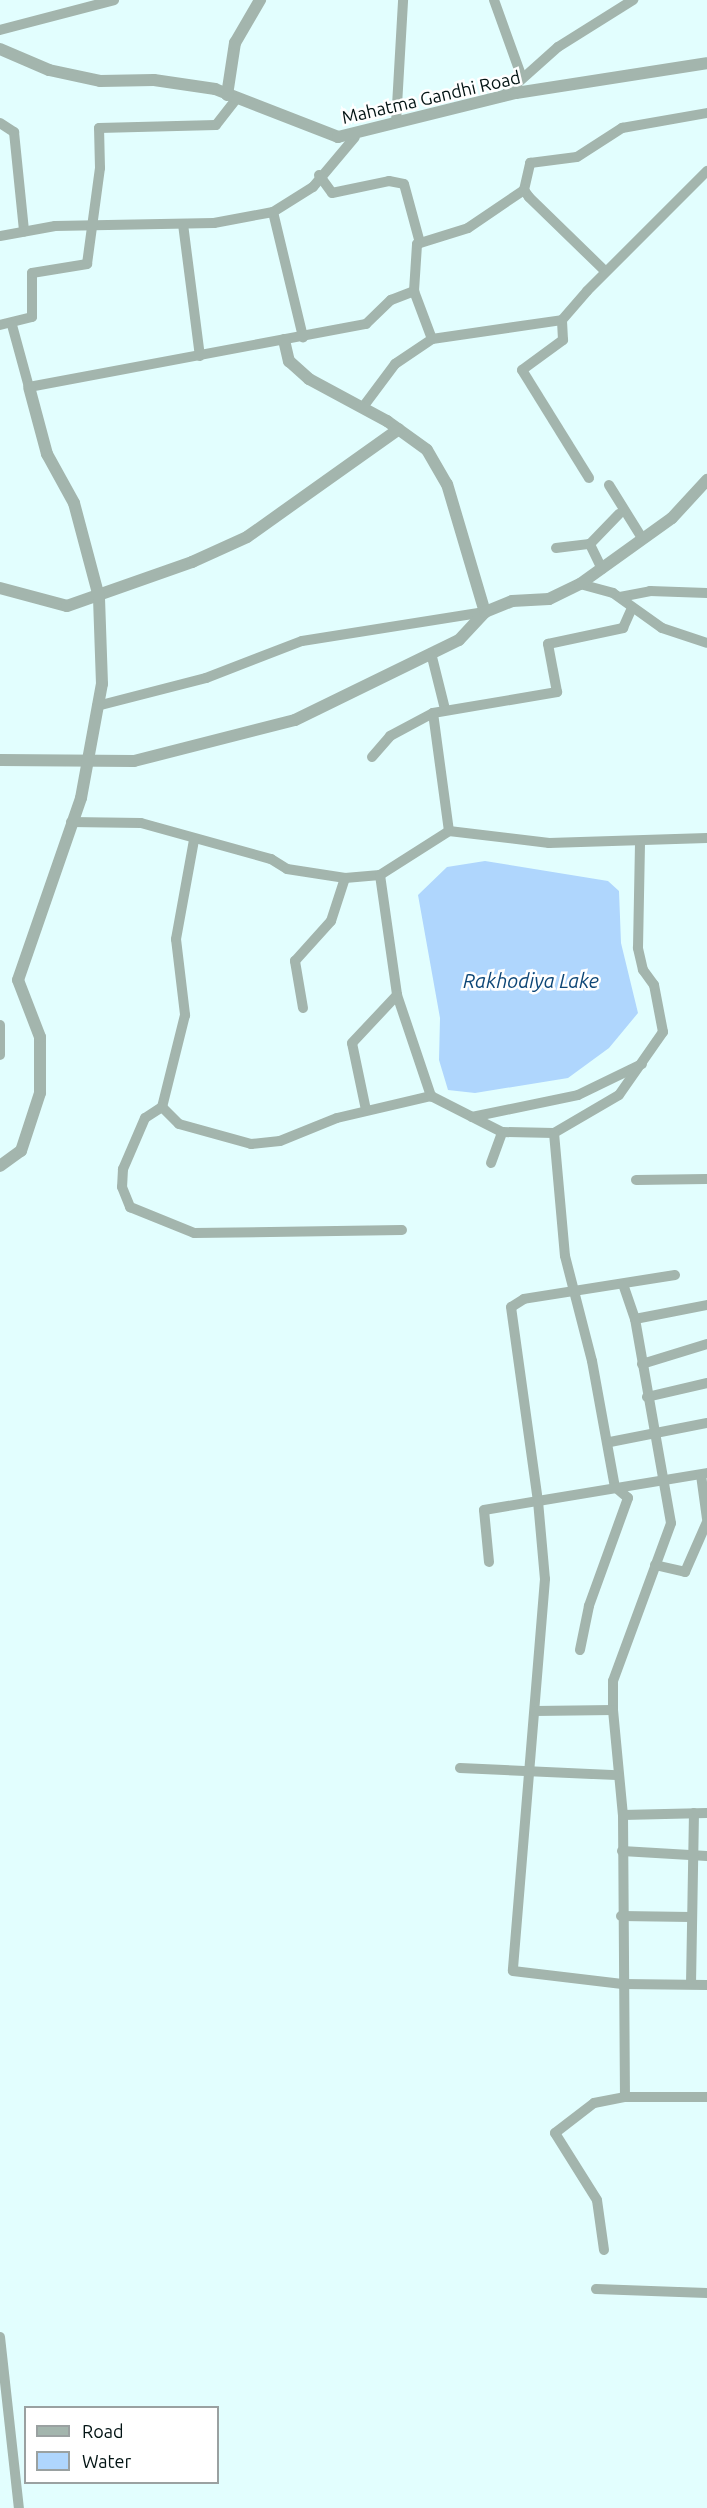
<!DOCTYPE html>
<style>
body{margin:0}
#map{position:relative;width:707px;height:2508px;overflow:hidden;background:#e2fefe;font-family:Ubuntu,sans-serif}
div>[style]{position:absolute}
.water>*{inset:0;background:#afd6fd}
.minor>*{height:10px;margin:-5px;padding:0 5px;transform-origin:5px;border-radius:5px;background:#a3b5ad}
.tertiary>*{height:12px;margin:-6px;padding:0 6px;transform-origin:6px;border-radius:6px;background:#a3b5ad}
span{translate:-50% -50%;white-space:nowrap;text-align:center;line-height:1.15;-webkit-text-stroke:5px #fff;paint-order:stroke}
.street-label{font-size:18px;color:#031414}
.water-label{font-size:20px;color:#0e4777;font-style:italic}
.legend{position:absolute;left:24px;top:2406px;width:195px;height:78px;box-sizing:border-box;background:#fff;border:2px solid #9aa1a1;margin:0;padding:8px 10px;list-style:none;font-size:18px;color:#031414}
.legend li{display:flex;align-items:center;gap:12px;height:30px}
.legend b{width:30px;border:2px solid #9aa1a1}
</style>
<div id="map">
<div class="water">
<div style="clip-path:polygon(485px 861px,608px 881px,619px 891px,621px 943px,638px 1013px,609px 1048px,568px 1078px,475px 1093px,448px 1090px,439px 1060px,440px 1018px,418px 895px,447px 867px)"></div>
</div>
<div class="minor">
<div style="left:494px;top:0;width:80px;rotate:70.2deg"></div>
<div style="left:0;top:30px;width:118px;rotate:-14.7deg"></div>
<div style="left:502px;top:97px;width:75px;rotate:-41.8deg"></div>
<div style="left:558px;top:47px;width:89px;rotate:-32.1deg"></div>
<div style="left:0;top:123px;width:17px;rotate:33deg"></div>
<div style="left:14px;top:132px;width:100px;rotate:84.2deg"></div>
<div style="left:396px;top:123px;width:123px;rotate:-86.7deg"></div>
<div style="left:319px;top:175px;width:22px;rotate:54deg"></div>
<div style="left:332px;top:193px;width:58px;rotate:-11.9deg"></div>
<div style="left:389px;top:181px;width:15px;rotate:11deg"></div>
<div style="left:404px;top:184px;width:61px;rotate:74.8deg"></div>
<div style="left:273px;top:212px;width:129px;rotate:76.5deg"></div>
<div style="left:183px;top:224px;width:133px;rotate:82.7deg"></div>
<div style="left:0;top:236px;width:56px;rotate:-10.3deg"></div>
<div style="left:55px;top:226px;width:159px;rotate:-1.1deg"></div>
<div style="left:214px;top:223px;width:60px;rotate:-10.6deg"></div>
<div style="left:273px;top:212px;width:47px;rotate:-32deg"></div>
<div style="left:313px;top:187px;width:65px;rotate:-50deg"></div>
<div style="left:605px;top:271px;width:106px;rotate:-135.8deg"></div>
<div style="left:529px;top:197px;width:9px;rotate:-126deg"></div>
<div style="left:524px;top:190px;width:28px;rotate:-77deg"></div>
<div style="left:530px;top:163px;width:47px;rotate:-7.3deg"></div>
<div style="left:577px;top:157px;width:54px;rotate:-32.8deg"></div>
<div style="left:622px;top:128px;width:86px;rotate:-10deg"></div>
<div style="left:0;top:325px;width:33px;rotate:-14deg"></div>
<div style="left:32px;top:317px;width:44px;rotate:-90deg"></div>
<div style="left:32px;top:273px;width:56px;rotate:-9.3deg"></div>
<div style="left:87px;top:264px;width:97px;rotate:-82.3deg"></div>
<div style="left:100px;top:168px;width:40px;rotate:-91.4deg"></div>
<div style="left:99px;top:128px;width:117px;rotate:-1.5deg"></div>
<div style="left:216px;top:125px;width:33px;rotate:-52deg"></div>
<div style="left:12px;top:325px;width:64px;rotate:74.7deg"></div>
<div style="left:29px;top:387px;width:343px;rotate:-10.6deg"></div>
<div style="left:366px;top:324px;width:35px;rotate:-44deg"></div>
<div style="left:391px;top:300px;width:25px;rotate:-21deg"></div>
<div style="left:432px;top:339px;width:51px;rotate:-110.6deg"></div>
<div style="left:414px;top:291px;width:47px;rotate:-86.3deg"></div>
<div style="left:417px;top:244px;width:53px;rotate:-17.4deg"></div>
<div style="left:468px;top:228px;width:68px;rotate:-34.2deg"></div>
<div style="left:363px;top:407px;width:54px;rotate:-53.3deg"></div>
<div style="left:395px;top:364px;width:45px;rotate:-34deg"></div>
<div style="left:432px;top:339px;width:131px;rotate:-8.3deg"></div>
<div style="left:589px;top:478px;width:127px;rotate:-121.8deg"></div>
<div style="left:522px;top:370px;width:51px;rotate:-36.2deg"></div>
<div style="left:563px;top:340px;width:20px;rotate:-93deg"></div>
<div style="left:562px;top:320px;width:38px;rotate:-49deg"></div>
<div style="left:587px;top:291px;width:170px;rotate:-45deg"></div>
<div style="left:609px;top:485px;width:62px;rotate:58.1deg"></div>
<div style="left:556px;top:548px;width:34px;rotate:-7deg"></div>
<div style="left:602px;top:569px;width:28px;rotate:-116deg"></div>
<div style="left:590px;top:544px;width:42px;rotate:-46deg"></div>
<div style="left:580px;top:584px;width:34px;rotate:15deg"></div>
<div style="left:613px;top:593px;width:60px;rotate:35.5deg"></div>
<div style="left:662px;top:628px;width:47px;rotate:18.4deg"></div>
<div style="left:620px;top:597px;width:31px;rotate:-11deg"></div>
<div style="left:650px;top:591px;width:57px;rotate:2deg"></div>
<div style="left:431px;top:653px;width:58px;rotate:76deg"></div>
<div style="left:97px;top:706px;width:113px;rotate:-14.4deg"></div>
<div style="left:206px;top:678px;width:103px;rotate:-21.1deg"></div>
<div style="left:302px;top:641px;width:185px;rotate:-9deg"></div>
<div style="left:433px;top:713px;width:126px;rotate:-9.6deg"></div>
<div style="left:557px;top:692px;width:49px;rotate:-100.6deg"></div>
<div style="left:548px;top:644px;width:77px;rotate:-12deg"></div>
<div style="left:623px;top:628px;width:20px;rotate:-66deg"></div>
<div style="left:372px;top:757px;width:28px;rotate:-49deg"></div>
<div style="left:390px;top:736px;width:49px;rotate:-28.1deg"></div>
<div style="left:433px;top:713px;width:119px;rotate:82.3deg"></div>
<div style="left:71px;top:822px;width:70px;rotate:0.8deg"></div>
<div style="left:141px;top:823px;width:135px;rotate:15.5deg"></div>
<div style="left:271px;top:859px;width:19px;rotate:32deg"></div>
<div style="left:287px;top:869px;width:59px;rotate:8.8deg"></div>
<div style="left:345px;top:878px;width:35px;rotate:-5deg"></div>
<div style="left:380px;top:875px;width:82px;rotate:-32.5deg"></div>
<div style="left:449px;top:831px;width:101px;rotate:6.8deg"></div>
<div style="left:549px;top:843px;width:158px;rotate:-1.8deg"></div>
<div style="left:194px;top:840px;width:101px;rotate:100.3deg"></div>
<div style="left:176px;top:939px;width:77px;rotate:83.2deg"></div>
<div style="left:185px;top:1015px;width:95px;rotate:104deg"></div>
<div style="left:162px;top:1107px;width:20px;rotate:147deg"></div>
<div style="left:145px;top:1118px;width:56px;rotate:113.3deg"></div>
<div style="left:123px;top:1169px;width:18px;rotate:93deg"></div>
<div style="left:122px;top:1187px;width:22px;rotate:68deg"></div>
<div style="left:130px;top:1207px;width:69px;rotate:22.1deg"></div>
<div style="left:194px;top:1233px;width:208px;rotate:-0.8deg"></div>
<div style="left:380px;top:875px;width:121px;rotate:81.9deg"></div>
<div style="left:397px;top:995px;width:107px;rotate:71.4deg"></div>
<div style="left:303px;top:1008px;width:48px;rotate:-99.7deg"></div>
<div style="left:295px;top:961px;width:54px;rotate:-48deg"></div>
<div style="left:331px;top:921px;width:45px;rotate:-72deg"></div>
<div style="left:0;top:1025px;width:30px;rotate:90deg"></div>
<div style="left:162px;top:1107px;width:24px;rotate:45deg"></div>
<div style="left:179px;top:1124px;width:75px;rotate:15.5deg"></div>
<div style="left:251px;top:1144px;width:29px;rotate:-6deg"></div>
<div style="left:280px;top:1141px;width:61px;rotate:-22deg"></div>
<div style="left:337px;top:1118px;width:97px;rotate:-13.2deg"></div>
<div style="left:431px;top:1096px;width:80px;rotate:26.9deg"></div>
<div style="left:502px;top:1132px;width:52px;rotate:1.1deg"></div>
<div style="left:554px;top:1133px;width:75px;rotate:-30.3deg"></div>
<div style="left:619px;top:1095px;width:77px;rotate:-55.1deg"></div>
<div style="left:663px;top:1032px;width:48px;rotate:-100.8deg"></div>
<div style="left:654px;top:985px;width:19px;rotate:-126deg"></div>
<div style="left:643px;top:970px;width:23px;rotate:-103deg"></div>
<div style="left:638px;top:948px;width:106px;rotate:-88.9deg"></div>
<div style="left:366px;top:1110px;width:68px;rotate:-101.8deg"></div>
<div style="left:352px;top:1043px;width:66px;rotate:-46.8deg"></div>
<div style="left:472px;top:1117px;width:108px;rotate:-11.7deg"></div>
<div style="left:578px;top:1095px;width:71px;rotate:-25.8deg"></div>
<div style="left:554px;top:1133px;width:123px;rotate:84.9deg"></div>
<div style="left:565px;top:1256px;width:108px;rotate:75.6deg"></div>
<div style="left:592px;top:1361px;width:128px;rotate:79.7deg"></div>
<div style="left:615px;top:1487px;width:17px;rotate:40deg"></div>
<div style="left:628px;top:1498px;width:115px;rotate:109.9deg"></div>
<div style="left:589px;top:1606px;width:45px;rotate:101.6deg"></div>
<div style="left:491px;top:1163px;width:33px;rotate:-70deg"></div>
<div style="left:636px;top:1180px;width:71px;rotate:-0.8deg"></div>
<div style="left:675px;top:1275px;width:153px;rotate:171deg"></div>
<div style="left:524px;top:1299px;width:15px;rotate:148deg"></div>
<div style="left:511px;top:1307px;width:196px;rotate:82.1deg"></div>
<div style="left:538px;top:1501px;width:171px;rotate:-9.4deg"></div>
<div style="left:635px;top:1319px;width:73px;rotate:-11deg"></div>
<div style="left:642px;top:1364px;width:68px;rotate:-17.1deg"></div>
<div style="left:647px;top:1397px;width:62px;rotate:-13.1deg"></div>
<div style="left:610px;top:1442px;width:99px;rotate:-11.1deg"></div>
<div style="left:701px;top:1475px;width:44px;rotate:82.2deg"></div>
<div style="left:489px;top:1562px;width:52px;rotate:-95.5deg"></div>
<div style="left:484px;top:1510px;width:55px;rotate:-9.5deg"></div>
<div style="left:538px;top:1501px;width:78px;rotate:84.9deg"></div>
<div style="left:545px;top:1579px;width:393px;rotate:94.7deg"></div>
<div style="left:513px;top:1971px;width:110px;rotate:6.8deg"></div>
<div style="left:622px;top:1984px;width:85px;rotate:0.7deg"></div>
<div style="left:655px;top:1565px;width:31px;rotate:13deg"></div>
<div style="left:685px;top:1572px;width:55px;rotate:-66.3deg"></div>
<div style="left:613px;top:1710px;width:29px;rotate:-90deg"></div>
<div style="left:613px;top:1681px;width:168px;rotate:-69.8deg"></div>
<div style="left:671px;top:1523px;width:207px;rotate:-100deg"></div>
<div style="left:635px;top:1319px;width:36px;rotate:-109deg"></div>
<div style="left:535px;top:1711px;width:78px;rotate:-0.7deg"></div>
<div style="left:613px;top:1710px;width:105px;rotate:84.6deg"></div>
<div style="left:623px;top:1815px;width:282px;rotate:89.6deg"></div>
<div style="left:625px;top:2097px;width:82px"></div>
<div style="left:460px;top:1768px;width:157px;rotate:2.6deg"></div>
<div style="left:623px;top:1815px;width:84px;rotate:-1.4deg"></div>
<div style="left:622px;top:1851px;width:85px;rotate:3.4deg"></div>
<div style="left:621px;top:1916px;width:70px;rotate:0.8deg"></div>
<div style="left:691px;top:1984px;width:171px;rotate:-89deg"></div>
<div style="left:604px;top:2250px;width:50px;rotate:-98deg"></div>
<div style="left:597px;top:2200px;width:79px;rotate:-122.1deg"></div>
<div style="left:555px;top:2133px;width:49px;rotate:-37.6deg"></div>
<div style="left:594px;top:2103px;width:32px;rotate:-11deg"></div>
<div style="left:596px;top:2289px;width:111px;rotate:2.1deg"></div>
<div style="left:0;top:2337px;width:172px;rotate:83.7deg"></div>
</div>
<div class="tertiary">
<div style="left:0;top:49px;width:53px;rotate:23.2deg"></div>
<div style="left:49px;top:70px;width:52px;rotate:12.2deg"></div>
<div style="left:100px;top:81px;width:54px;rotate:-1.1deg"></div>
<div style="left:154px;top:80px;width:62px;rotate:8.4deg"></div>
<div style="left:215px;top:89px;width:132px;rotate:21.3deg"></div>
<div style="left:338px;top:137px;width:183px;rotate:-13.9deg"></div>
<div style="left:516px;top:93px;width:193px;rotate:-8.9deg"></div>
<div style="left:227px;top:95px;width:53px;rotate:-81.3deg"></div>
<div style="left:235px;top:43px;width:50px;rotate:-59.8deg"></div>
<div style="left:284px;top:340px;width:22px;rotate:77deg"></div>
<div style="left:289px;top:361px;width:27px;rotate:42deg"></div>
<div style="left:309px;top:379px;width:89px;rotate:28.3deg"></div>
<div style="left:387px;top:421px;width:49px;rotate:35.9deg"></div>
<div style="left:427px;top:450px;width:39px;rotate:60deg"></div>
<div style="left:447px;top:484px;width:134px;rotate:73.5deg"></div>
<div style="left:0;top:588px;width:69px;rotate:15deg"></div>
<div style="left:67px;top:606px;width:133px;rotate:-19.4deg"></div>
<div style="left:192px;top:562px;width:60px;rotate:-24.4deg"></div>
<div style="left:247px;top:537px;width:186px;rotate:-35.4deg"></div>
<div style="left:0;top:760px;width:134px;rotate:0.4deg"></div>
<div style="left:134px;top:761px;width:166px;rotate:-14.3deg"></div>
<div style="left:295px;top:720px;width:182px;rotate:-26deg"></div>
<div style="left:459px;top:640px;width:38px;rotate:-47deg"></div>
<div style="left:485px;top:612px;width:29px;rotate:-22deg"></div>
<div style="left:512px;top:601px;width:37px;rotate:-3deg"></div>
<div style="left:549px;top:599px;width:34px;rotate:-26deg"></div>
<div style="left:580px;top:584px;width:113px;rotate:-35.7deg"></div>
<div style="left:672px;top:518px;width:52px;rotate:-47.4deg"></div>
<div style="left:0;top:1166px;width:26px;rotate:-36deg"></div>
<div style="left:21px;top:1151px;width:61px;rotate:-71.9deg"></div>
<div style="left:40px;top:1093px;width:56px;rotate:-90deg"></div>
<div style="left:40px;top:1037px;width:61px;rotate:-111.1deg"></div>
<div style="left:18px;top:980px;width:193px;rotate:-70.9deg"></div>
<div style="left:81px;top:798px;width:116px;rotate:-79.6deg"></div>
<div style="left:102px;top:684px;width:87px;rotate:-92deg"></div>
<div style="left:99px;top:597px;width:97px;rotate:-104.9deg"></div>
<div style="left:74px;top:503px;width:56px;rotate:-118.9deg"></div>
<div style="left:47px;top:454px;width:69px;rotate:-105deg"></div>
</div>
<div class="street-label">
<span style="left:431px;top:97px;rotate:-13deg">Mahatma Gandhi Road</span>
</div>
<div class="water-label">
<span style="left:531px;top:980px">Rakhodiya Lake</span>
</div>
<ul class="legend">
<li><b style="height:8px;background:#a3b5ad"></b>Road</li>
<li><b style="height:16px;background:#afd6fd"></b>Water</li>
</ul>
</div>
